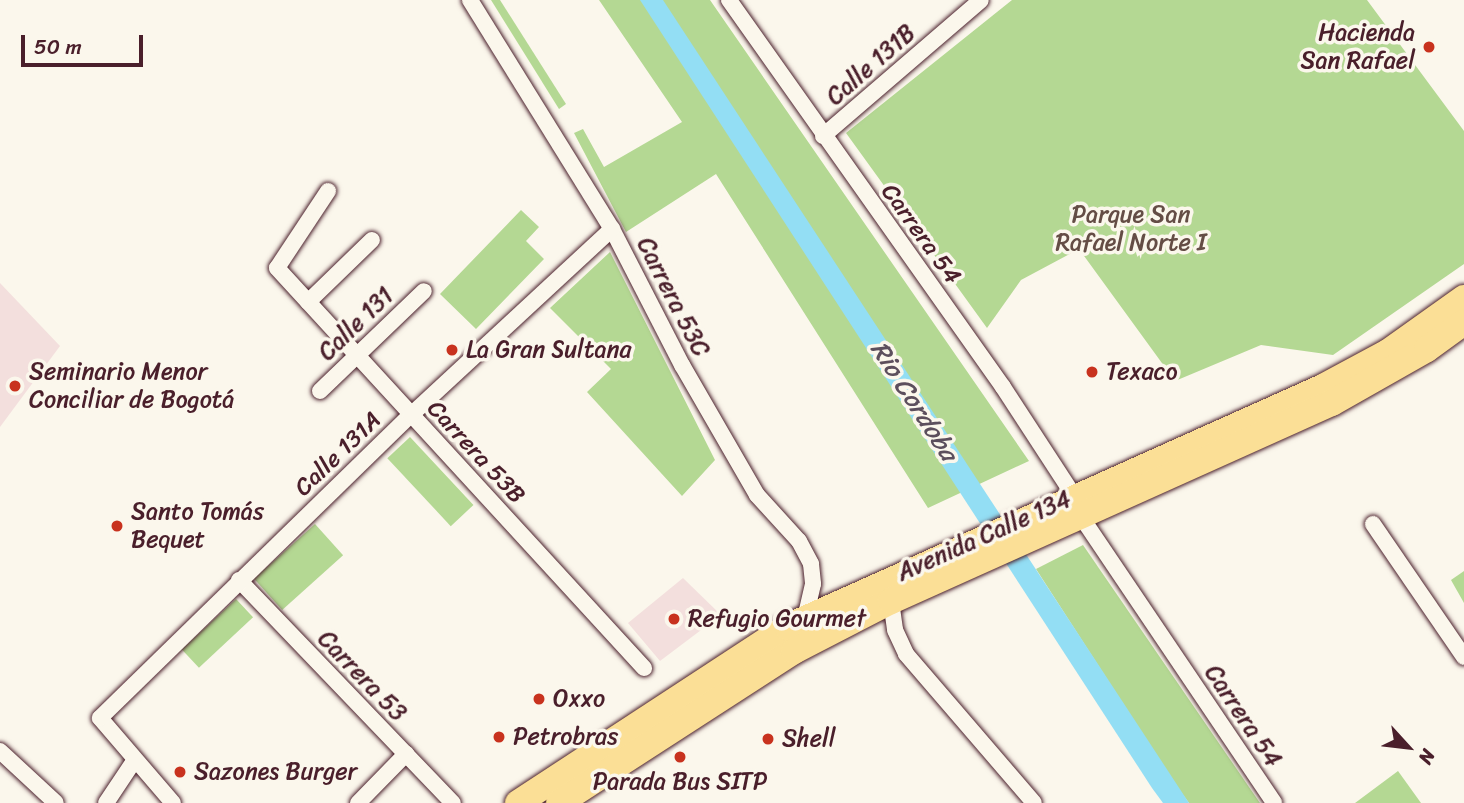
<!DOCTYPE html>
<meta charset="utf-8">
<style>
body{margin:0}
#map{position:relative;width:1464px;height:803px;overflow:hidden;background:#fbf7ec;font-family:Sriracha,sans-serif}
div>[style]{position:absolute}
.built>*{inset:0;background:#f3dfdd}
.green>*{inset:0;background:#b4d893;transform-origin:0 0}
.water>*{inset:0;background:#93def4}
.roads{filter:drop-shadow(0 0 2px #4a1f2b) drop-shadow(0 0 2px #4a1f2b)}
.minor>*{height:16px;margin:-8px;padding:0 8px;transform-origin:8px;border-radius:8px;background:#fbf7ec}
.primary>*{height:26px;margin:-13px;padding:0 13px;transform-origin:13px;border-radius:13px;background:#fbdf96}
.dots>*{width:19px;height:19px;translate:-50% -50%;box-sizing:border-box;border:4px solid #fbf7ec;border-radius:50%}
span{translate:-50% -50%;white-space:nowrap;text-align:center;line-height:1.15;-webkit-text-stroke:7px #fbf7ec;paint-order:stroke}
.poi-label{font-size:24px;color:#4a1f2b}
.right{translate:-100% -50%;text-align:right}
.left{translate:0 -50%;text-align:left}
.street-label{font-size:24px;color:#4a1f2b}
.park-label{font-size:24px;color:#644d45}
.water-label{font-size:26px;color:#5c4f5d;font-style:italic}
.north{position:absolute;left:1373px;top:712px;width:70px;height:70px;-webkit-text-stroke:5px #fbf7ec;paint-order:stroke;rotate:117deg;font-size:19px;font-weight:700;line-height:28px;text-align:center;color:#4a1f2b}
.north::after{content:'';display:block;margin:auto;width:24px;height:32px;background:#4a1f2b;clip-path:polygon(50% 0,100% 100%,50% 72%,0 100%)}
.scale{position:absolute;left:21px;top:35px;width:122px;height:32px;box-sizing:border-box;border:4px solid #4a1f2b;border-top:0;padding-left:9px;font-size:21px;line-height:24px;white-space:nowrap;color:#4a1f2b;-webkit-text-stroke:5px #fbf7ec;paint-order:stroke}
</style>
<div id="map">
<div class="built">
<div style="clip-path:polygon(0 283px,60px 346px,0 427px)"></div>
<div style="clip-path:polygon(683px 578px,721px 615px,660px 661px,628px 623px)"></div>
</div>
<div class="green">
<div style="clip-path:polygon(491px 0,500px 0,566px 104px,559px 109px)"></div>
<div style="clip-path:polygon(599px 0,710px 0,1029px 461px,928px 508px,716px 174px,626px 232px,574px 133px,583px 129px,604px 167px,682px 122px)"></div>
<div style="clip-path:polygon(1012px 0,1367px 0,1464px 131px,1464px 264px,1333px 355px,1261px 345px,1175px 381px,1079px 249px,1021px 280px,987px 328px,846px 133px)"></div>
<div style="clip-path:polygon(521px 210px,539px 227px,526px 241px,544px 259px,476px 329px,440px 294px)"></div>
<div style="clip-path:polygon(610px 252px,715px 460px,682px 496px,587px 392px,611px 369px,550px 308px)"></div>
<div style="left:410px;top:437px;width:93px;height:31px;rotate:47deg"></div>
<div style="left:315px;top:524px;width:42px;height:82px;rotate:48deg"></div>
<div style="clip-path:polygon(1083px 545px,1260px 803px,1189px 803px,1172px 780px,1036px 569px)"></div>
<div style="clip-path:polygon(1464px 571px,1464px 603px,1451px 580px)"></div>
<div style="left:236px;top:599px;width:25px;height:74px;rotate:47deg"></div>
<div style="clip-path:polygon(1398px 771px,1421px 803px,1355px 803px)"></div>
</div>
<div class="water">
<div style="clip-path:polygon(640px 0,663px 0,1189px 803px,1163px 803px,1152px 788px)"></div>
</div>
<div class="roads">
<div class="minor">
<div style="left:470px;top:0;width:269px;rotate:58.2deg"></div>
<div style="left:612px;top:229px;width:153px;rotate:62.8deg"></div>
<div style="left:682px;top:365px;width:150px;rotate:60deg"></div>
<div style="left:757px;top:495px;width:62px;rotate:47.6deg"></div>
<div style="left:799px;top:541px;width:26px;rotate:62deg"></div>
<div style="left:811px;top:564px;width:20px;rotate:84deg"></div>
<div style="left:813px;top:584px;width:35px;rotate:103deg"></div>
<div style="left:729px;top:0;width:474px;rotate:54.7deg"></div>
<div style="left:1003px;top:387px;width:130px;rotate:56.9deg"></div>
<div style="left:823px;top:136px;width:208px;rotate:-40.7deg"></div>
<div style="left:328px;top:191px;width:92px;rotate:123.5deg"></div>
<div style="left:277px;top:268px;width:543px;rotate:47.46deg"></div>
<div style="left:308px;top:302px;width:89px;rotate:-44.1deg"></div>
<div style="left:320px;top:391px;width:144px;rotate:-43.9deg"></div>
<div style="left:1080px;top:515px;width:347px;rotate:56deg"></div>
<div style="left:1373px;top:524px;width:161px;rotate:55.6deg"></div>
<div style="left:239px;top:580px;width:309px;rotate:46.2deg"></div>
<div style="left:891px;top:601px;width:29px;rotate:82deg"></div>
<div style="left:895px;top:630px;width:26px;rotate:65deg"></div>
<div style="left:906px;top:654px;width:196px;rotate:49.3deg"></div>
<div style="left:0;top:751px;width:76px;rotate:42.9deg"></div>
<div style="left:106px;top:803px;width:50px;rotate:-56.3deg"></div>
<div style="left:173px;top:803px;width:112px;rotate:-130.7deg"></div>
<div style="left:100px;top:718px;width:434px;rotate:-44.3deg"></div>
<div style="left:411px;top:415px;width:274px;rotate:-42.8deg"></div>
<div style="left:358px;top:803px;width:69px;rotate:-45.6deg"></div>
</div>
<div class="primary">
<div style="left:518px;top:803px;width:321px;rotate:-33.2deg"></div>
<div style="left:787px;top:627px;width:587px;rotate:-24.12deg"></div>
<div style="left:1323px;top:387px;width:74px;rotate:-28.3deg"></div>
<div style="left:1388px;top:352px;width:93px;rotate:-35.4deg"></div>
<div style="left:559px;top:803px;width:280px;rotate:-32.9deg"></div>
<div style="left:794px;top:651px;width:109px;rotate:-27.3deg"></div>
<div style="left:891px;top:601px;width:483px;rotate:-24.2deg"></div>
<div style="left:1332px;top:403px;width:109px;rotate:-29.6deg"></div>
<div style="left:1427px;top:349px;width:46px;rotate:-36.1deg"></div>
</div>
</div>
<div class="dots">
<div style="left:1429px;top:47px;background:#c8321e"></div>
<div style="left:452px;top:350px;background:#c8321e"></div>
<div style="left:1092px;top:372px;background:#c8321e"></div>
<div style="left:15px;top:386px;background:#c8321e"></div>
<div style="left:117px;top:526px;background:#c8321e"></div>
<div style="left:674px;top:619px;background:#c8321e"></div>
<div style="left:539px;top:699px;background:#c8321e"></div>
<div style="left:499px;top:737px;background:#c8321e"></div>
<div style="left:768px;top:739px;background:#c8321e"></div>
<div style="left:680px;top:757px;background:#c8321e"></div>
<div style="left:180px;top:772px;background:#c8321e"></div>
</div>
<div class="poi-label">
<span class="right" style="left:1415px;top:47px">Hacienda<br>San Rafael</span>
<span class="left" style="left:466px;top:350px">La Gran Sultana</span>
<span class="left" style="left:29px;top:386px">Seminario Menor<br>Conciliar de Bogotá</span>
<span class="left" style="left:1106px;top:372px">Texaco</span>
<span class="left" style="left:131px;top:526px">Santo Tomás<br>Bequet</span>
<span class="left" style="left:688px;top:619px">Refugio Gourmet</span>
<span class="left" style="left:553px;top:699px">Oxxo</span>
<span class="left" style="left:513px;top:737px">Petrobras</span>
<span class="left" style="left:782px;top:739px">Shell</span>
<span class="left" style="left:194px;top:772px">Sazones Burger</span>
<span style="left:680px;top:782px">Parada Bus SITP</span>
</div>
<div class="street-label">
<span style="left:871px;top:65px;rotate:-41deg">Calle 131B</span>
<span style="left:921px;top:234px;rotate:54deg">Carrera 54</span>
<span style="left:673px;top:297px;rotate:63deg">Carrera 53C</span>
<span style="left:356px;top:324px;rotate:-44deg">Calle 131</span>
<span style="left:476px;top:452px;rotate:47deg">Carrera 53B</span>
<span style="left:338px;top:454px;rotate:-44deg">Calle 131A</span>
<span style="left:984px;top:536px;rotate:-24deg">Avenida Calle 134</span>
<span style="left:362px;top:676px;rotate:46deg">Carrera 53</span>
<span style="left:1243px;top:716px;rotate:56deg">Carrera 54</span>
</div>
<div class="park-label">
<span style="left:1131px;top:229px">Parque San<br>Rafael Norte I</span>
</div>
<div class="water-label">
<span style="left:914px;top:401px;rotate:57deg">Rio Cordoba</span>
</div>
<div class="north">N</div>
<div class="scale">50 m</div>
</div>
